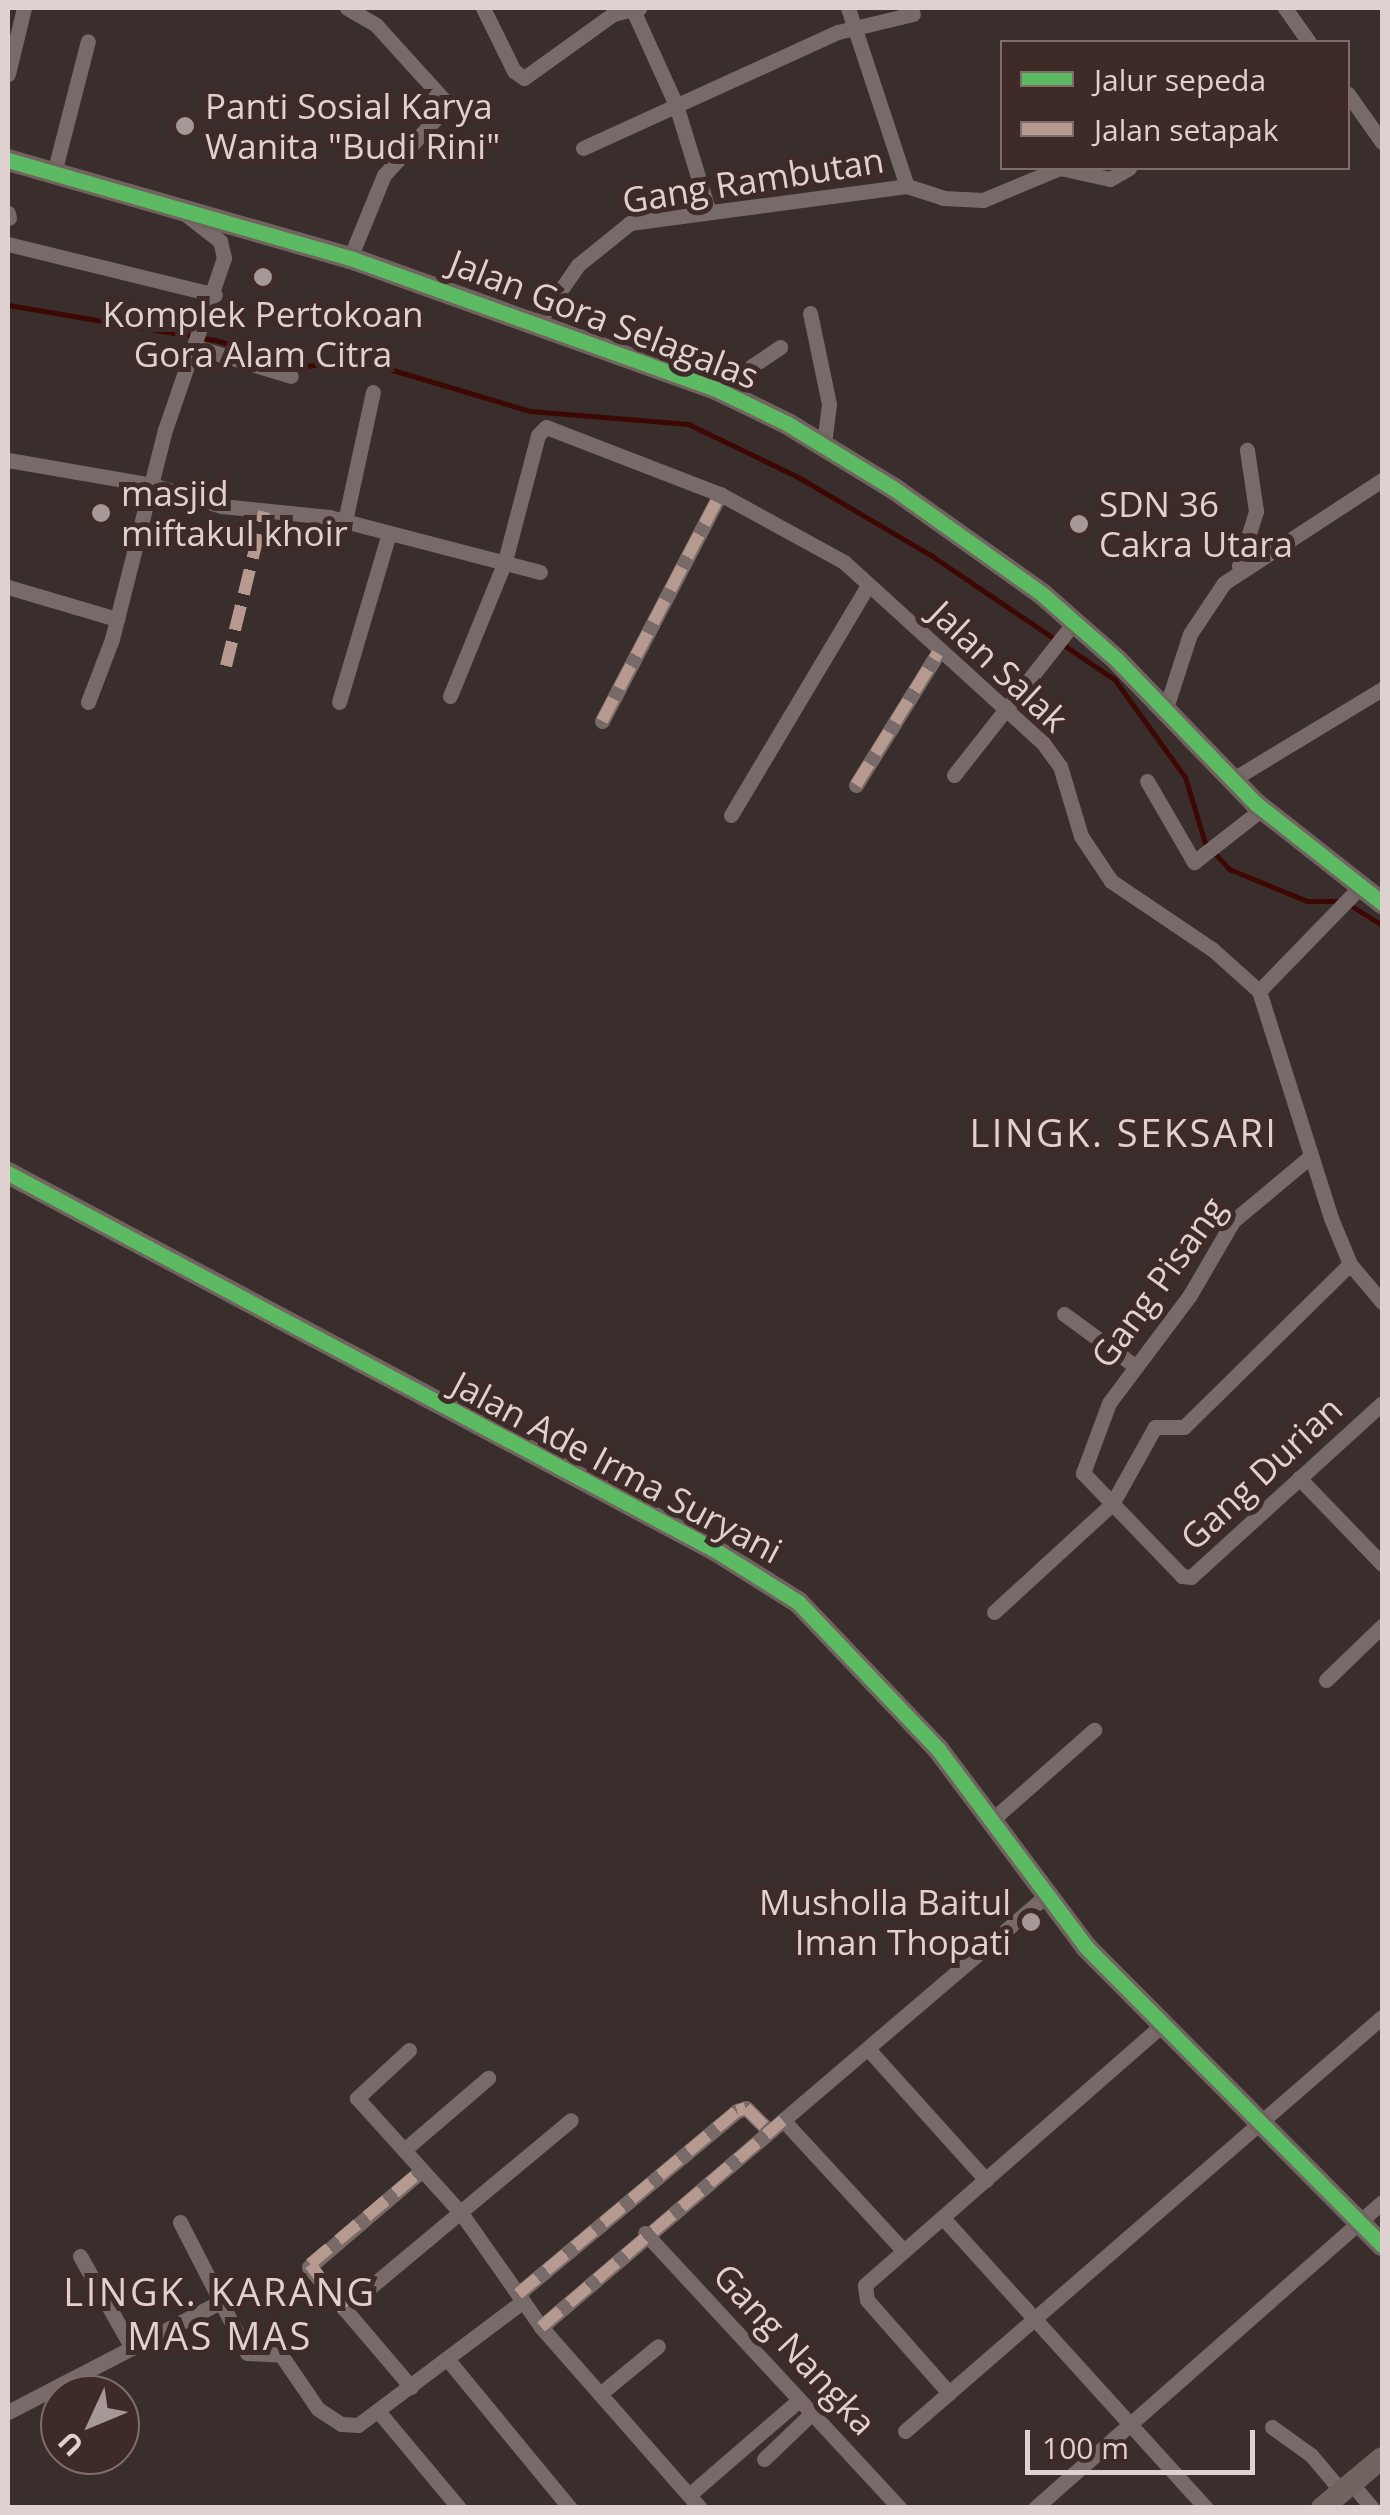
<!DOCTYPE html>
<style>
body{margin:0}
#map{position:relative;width:1390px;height:2515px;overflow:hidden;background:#392e2c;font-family:"Open Sans",sans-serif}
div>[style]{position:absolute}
.stream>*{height:5px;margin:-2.5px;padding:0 2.5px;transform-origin:2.5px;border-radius:2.5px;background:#3d0804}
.street>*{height:15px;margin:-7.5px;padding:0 7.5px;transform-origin:7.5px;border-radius:7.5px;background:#776a68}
.secondary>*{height:22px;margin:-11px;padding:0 11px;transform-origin:11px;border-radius:11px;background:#716360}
.quiet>*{height:12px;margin-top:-6px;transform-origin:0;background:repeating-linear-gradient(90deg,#b69a8f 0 25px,transparent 0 37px)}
.cycleway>*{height:15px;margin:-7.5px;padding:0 7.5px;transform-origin:7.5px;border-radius:7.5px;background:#5cba63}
.dots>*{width:28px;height:28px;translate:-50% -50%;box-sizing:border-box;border:5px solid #3e2b27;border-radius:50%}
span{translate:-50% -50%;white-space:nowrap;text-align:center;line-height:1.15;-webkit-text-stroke:10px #3e2b27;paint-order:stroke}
.poi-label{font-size:35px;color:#dfd1cf}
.left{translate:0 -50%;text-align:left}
.right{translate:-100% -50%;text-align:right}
.street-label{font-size:35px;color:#dfd1cf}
.neighbourhood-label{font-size:38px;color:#dfd1cf;letter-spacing:2.5px}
.frame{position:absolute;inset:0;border:10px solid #dfd1cf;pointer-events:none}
.legend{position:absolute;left:1000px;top:40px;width:350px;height:130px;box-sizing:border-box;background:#3e2b27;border:2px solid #7e6d6a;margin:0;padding:12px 18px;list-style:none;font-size:30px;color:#dfd1cf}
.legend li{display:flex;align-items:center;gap:20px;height:50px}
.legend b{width:50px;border:2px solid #7e6d6a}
.north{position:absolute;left:40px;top:2375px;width:100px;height:100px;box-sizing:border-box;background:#3e2b27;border:2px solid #7e6d6a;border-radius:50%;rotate:226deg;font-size:28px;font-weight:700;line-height:40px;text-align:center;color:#dfd1cf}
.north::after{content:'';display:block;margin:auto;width:35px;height:45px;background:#a59896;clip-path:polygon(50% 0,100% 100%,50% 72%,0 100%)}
.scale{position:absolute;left:1025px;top:2430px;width:230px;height:45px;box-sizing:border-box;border:5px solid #dfd1cf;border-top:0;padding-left:12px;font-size:30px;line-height:35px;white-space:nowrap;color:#dfd1cf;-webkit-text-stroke:8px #3e2b27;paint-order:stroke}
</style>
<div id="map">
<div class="stream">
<div style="left:8px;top:305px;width:210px;rotate:9.6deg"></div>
<div style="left:215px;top:340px;width:95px;rotate:15.9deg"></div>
<div style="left:306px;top:366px;width:53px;rotate:-6.5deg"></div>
<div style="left:359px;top:360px;width:178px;rotate:16.6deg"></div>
<div style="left:530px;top:411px;width:159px;rotate:4.7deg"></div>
<div style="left:688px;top:424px;width:122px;rotate:25.7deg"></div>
<div style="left:798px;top:477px;width:156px;rotate:30.5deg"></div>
<div style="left:932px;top:556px;width:221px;rotate:34.1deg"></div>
<div style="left:1115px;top:680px;width:120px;rotate:54.2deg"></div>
<div style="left:1185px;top:777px;width:69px;rotate:73.1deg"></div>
<div style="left:1205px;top:843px;width:35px;rotate:47deg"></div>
<div style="left:1229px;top:869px;width:84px;rotate:22.3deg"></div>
<div style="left:1307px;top:901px;width:33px"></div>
<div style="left:1350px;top:905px;width:38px;rotate:32deg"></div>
</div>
<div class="street">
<div style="left:347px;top:8px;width:34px;rotate:30deg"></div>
<div style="left:376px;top:25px;width:101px;rotate:47.8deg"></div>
<div style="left:444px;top:100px;width:16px;rotate:108deg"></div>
<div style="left:439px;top:115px;width:81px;rotate:132.5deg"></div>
<div style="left:384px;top:175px;width:90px;rotate:112.3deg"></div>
<div style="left:483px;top:8px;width:70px;rotate:63.8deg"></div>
<div style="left:514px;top:71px;width:12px;rotate:35deg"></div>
<div style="left:524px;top:78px;width:110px;rotate:-35.7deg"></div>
<div style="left:613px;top:14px;width:27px;rotate:-13deg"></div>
<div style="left:632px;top:8px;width:107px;rotate:65.6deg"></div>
<div style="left:676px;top:105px;width:112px;rotate:72.9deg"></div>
<div style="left:848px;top:8px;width:188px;rotate:71.7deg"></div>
<div style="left:1285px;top:8px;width:42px;rotate:54.8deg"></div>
<div style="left:8px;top:74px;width:68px;rotate:-76.4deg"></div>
<div style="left:1348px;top:94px;width:59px;rotate:54.7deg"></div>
<div style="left:583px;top:148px;width:280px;rotate:-24.5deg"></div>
<div style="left:838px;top:32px;width:77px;rotate:-13.5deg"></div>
<div style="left:54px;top:173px;width:136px;rotate:-75.6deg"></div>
<div style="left:8px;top:213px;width:5px;rotate:79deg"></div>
<div style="left:8px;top:244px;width:213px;rotate:13.8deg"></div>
<div style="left:810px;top:313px;width:93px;rotate:78.2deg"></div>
<div style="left:829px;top:404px;width:40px;rotate:97.1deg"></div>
<div style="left:537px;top:324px;width:72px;rotate:-55.2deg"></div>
<div style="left:578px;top:265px;width:67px;rotate:-38.9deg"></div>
<div style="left:630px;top:223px;width:279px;rotate:-7.6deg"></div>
<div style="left:907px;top:186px;width:38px;rotate:18deg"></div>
<div style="left:943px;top:198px;width:40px;rotate:2.9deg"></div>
<div style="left:983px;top:200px;width:83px;rotate:-22.6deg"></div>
<div style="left:1060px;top:168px;width:51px;rotate:12.4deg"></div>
<div style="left:1110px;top:179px;width:22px;rotate:-30deg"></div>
<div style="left:196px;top:347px;width:99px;rotate:17deg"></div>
<div style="left:731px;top:396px;width:37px;rotate:-55deg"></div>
<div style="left:752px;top:366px;width:34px;rotate:-34deg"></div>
<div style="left:8px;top:460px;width:146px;rotate:9.8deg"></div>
<div style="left:152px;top:485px;width:72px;rotate:16.9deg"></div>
<div style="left:221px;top:506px;width:109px;rotate:5.8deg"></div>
<div style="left:329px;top:517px;width:218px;rotate:14.6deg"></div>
<div style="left:345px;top:521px;width:132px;rotate:-77.8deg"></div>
<div style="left:1239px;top:566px;width:58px;rotate:-72.8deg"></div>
<div style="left:1256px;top:511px;width:62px;rotate:-98.4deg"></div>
<div style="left:8px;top:587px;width:114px;rotate:16.4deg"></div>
<div style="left:450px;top:696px;width:146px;rotate:-67.8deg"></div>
<div style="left:505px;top:561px;width:130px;rotate:-75.3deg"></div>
<div style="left:538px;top:435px;width:11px;rotate:-45deg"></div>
<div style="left:546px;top:427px;width:186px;rotate:21.1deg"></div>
<div style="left:720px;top:494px;width:141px;rotate:28.7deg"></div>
<div style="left:844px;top:562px;width:269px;rotate:42.3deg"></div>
<div style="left:1043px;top:743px;width:29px;rotate:54deg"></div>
<div style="left:1060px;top:766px;width:73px;rotate:73.3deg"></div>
<div style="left:1081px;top:836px;width:54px;rotate:56.3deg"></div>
<div style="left:1111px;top:881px;width:122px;rotate:34deg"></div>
<div style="left:1212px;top:949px;width:63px;rotate:41.8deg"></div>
<div style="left:1259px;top:991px;width:238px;rotate:72.4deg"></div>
<div style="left:1331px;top:1218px;width:50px;rotate:67.6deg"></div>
<div style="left:1350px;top:1264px;width:50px;rotate:49.9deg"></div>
<div style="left:88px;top:702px;width:67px;rotate:-69.1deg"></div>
<div style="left:112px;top:639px;width:216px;rotate:-75.8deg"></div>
<div style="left:165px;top:430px;width:182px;rotate:-71.1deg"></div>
<div style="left:224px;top:258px;width:17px;rotate:-103deg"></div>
<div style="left:220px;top:241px;width:41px;rotate:-142deg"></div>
<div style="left:339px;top:702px;width:176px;rotate:-73.5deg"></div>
<div style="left:1164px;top:714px;width:84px;rotate:-72deg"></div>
<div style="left:1190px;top:634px;width:61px;rotate:-56.3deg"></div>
<div style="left:1224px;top:583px;width:189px;rotate:-33.1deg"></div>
<div style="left:602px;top:721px;width:256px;rotate:-62.5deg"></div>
<div style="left:954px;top:775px;width:196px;rotate:-51.8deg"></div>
<div style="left:1147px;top:781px;width:94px;rotate:59.9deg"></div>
<div style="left:1194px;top:862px;width:86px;rotate:-37.9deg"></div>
<div style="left:1230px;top:781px;width:178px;rotate:-31.2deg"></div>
<div style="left:856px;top:785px;width:155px;rotate:-58.2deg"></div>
<div style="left:731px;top:815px;width:268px;rotate:-59.2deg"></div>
<div style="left:1259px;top:991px;width:146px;rotate:-45.8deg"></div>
<div style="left:1311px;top:1156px;width:102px;rotate:140.2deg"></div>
<div style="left:1233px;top:1221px;width:86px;rotate:120.2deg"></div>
<div style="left:1190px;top:1295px;width:135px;rotate:126.9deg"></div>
<div style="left:1109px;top:1403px;width:75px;rotate:110.4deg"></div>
<div style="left:1083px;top:1473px;width:143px;rotate:46.1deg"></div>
<div style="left:1182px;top:1576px;width:9px;rotate:6deg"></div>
<div style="left:1191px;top:1577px;width:258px;rotate:-42.3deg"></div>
<div style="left:1064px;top:1314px;width:88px;rotate:36.2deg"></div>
<div style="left:1299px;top:1478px;width:120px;rotate:46deg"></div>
<div style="left:994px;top:1612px;width:160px;rotate:-42.5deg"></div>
<div style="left:1112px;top:1504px;width:88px;rotate:-60.8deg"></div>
<div style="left:1155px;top:1427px;width:29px"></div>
<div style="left:1184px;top:1427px;width:233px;rotate:-44.5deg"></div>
<div style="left:1326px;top:1680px;width:78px;rotate:-44deg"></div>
<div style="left:993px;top:1819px;width:135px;rotate:-41.4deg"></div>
<div style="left:409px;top:2050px;width:71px;rotate:137.3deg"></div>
<div style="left:357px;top:2098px;width:155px;rotate:47.9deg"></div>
<div style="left:461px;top:2213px;width:139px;rotate:54.9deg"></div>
<div style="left:541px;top:2327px;width:241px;rotate:48.7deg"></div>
<div style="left:869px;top:2050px;width:175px;rotate:48deg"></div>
<div style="left:783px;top:2120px;width:178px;rotate:47.3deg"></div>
<div style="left:404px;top:2150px;width:111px;rotate:-40.6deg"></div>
<div style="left:943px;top:2218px;width:391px;rotate:47.8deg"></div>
<div style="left:180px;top:2222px;width:147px;rotate:62.9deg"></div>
<div style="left:247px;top:2353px;width:34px;rotate:3deg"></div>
<div style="left:281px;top:2355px;width:65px;rotate:55.6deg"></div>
<div style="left:318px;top:2409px;width:27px;rotate:33deg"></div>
<div style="left:341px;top:2424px;width:17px;rotate:3deg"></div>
<div style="left:358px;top:2425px;width:205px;rotate:-36.9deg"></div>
<div style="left:645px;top:2233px;width:375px;rotate:47.2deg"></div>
<div style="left:80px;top:2256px;width:106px;rotate:60.5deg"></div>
<div style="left:518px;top:2294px;width:285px;rotate:-39.9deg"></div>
<div style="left:737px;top:2111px;width:9px;rotate:-18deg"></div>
<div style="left:746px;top:2108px;width:33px;rotate:45deg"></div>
<div style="left:344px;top:2309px;width:295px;rotate:-39.8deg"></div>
<div style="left:541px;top:2327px;width:667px;rotate:-40.5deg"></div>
<div style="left:448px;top:2360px;width:192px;rotate:50.5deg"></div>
<div style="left:411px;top:2387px;width:157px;rotate:-130.4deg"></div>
<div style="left:309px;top:2267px;width:149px;rotate:-40.6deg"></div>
<div style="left:949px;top:2393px;width:124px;rotate:-131.4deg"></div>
<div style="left:867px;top:2300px;width:15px;rotate:-98deg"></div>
<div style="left:865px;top:2285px;width:392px;rotate:-41.2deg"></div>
<div style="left:600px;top:2394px;width:75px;rotate:-39.6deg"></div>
<div style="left:378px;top:2411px;width:126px;rotate:50.1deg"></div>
<div style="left:8px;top:2412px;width:239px;rotate:-27.4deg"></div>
<div style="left:1272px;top:2427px;width:48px;rotate:35.7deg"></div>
<div style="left:1311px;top:2455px;width:48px;rotate:50deg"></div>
<div style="left:905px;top:2431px;width:632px;rotate:-40.96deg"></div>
<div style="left:764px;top:2459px;width:66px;rotate:-43.8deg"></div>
<div style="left:1352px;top:2484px;width:31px;rotate:50deg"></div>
<div style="left:689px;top:2495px;width:145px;rotate:-40.8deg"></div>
<div style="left:1035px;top:2508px;width:463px;rotate:-41.4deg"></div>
</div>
<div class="secondary">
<div style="left:8px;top:160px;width:356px;rotate:16deg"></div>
<div style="left:350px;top:258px;width:387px;rotate:19.7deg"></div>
<div style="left:714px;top:388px;width:82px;rotate:25.9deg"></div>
<div style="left:788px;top:424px;width:123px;rotate:31.4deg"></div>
<div style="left:893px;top:488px;width:183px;rotate:35.4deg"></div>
<div style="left:1042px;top:594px;width:100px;rotate:41.3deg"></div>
<div style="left:1117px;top:660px;width:199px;rotate:46deg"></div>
<div style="left:1255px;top:803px;width:162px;rotate:38.2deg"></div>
<div style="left:8px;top:1173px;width:801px;rotate:28.07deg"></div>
<div style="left:715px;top:1550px;width:98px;rotate:32.1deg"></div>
<div style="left:798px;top:1602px;width:203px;rotate:46.4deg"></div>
<div style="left:938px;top:1749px;width:247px;rotate:53.2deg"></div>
<div style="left:1086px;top:1947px;width:420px;rotate:45.2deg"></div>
<div style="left:1322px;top:2508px;width:78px;rotate:-39.8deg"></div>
</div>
<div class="quiet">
<div style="left:226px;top:666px;width:159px;rotate:-76.1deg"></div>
<div style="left:602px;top:721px;width:256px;rotate:-62.5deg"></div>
<div style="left:856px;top:785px;width:155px;rotate:-58.2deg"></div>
<div style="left:518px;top:2294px;width:285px;rotate:-39.9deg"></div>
<div style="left:737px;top:2111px;width:9px;rotate:-18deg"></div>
<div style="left:746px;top:2108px;width:33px;rotate:45deg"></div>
<div style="left:344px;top:2309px;width:56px;rotate:-127.1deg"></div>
<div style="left:310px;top:2264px;width:146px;rotate:-40deg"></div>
<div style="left:541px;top:2327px;width:318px;rotate:-40.5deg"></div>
</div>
<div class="cycleway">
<div style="left:8px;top:160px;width:356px;rotate:16deg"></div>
<div style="left:350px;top:258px;width:387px;rotate:19.7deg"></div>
<div style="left:714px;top:388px;width:82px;rotate:25.9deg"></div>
<div style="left:788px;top:424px;width:123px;rotate:31.4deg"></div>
<div style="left:893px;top:488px;width:183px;rotate:35.4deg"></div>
<div style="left:1042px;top:594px;width:100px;rotate:41.3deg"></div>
<div style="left:1117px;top:660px;width:199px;rotate:46deg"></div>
<div style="left:1255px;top:803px;width:162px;rotate:38.2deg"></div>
<div style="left:8px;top:1173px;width:801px;rotate:28.07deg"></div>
<div style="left:715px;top:1550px;width:98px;rotate:32.1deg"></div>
<div style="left:798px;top:1602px;width:203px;rotate:46.4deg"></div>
<div style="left:938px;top:1749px;width:247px;rotate:53.2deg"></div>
<div style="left:1086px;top:1947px;width:420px;rotate:45.2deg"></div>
</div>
<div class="dots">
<div style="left:185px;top:126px;background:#a59896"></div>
<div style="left:263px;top:277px;background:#a59896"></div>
<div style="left:101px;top:513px;background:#a59896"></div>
<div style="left:1079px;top:524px;background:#a59896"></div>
<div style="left:1031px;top:1922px;background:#a59896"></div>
</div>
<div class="poi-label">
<span class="left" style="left:205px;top:126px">Panti Sosial Karya<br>Wanita "Budi Rini"</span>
<span style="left:263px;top:334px">Komplek Pertokoan<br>Gora Alam Citra</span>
<span class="left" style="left:121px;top:513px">masjid<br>miftakul khoir</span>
<span class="left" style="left:1099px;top:524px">SDN 36<br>Cakra Utara</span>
<span class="right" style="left:1011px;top:1922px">Musholla Baitul<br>Iman Thopati</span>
</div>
<div class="street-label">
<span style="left:753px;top:180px;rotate:-9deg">Gang Rambutan</span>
<span style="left:604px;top:319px;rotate:21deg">Jalan Gora Selagalas</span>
<span style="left:999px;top:666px;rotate:43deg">Jalan Salak</span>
<span style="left:1158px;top:1282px;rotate:-54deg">Gang Pisang</span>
<span style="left:617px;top:1467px;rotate:28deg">Jalan Ade Irma Suryani</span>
<span style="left:1261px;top:1473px;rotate:-43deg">Gang Durian</span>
<span style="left:795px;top:2349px;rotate:47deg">Gang Nangka</span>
</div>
<div class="neighbourhood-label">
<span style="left:1124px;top:1133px">LINGK. SEKSARI</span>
<span style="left:220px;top:2314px">LINGK. KARANG<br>MAS MAS</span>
</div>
<div class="frame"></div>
<ul class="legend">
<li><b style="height:12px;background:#5cba63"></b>Jalur sepeda</li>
<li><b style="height:12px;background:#b69a8f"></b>Jalan setapak</li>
</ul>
<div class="north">U</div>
<div class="scale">100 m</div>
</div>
